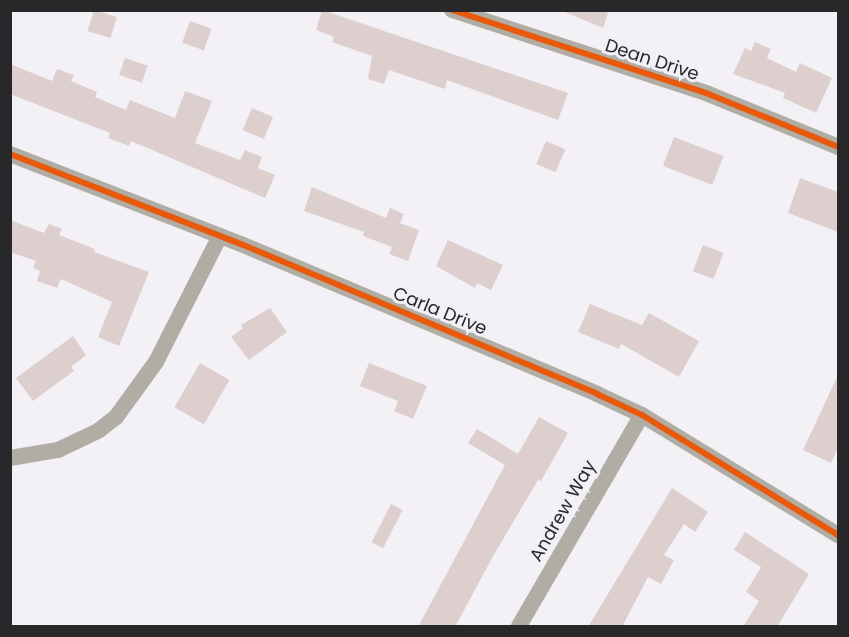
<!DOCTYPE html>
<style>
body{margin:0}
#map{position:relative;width:849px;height:637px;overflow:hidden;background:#f3f1f6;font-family:Poppins,sans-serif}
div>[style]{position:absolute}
.building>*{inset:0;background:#ddcfce;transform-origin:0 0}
.minor>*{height:16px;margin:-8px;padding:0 8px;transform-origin:8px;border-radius:8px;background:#b0ada5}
.cycleway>*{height:6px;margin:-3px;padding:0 3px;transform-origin:3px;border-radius:3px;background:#e8590c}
span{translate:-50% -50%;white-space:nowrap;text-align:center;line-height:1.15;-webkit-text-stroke:6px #f2f0f7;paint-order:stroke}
.street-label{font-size:18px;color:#28282a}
.frame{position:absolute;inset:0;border:12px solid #28282a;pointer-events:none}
</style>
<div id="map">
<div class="building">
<div style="left:94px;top:10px;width:24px;height:22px;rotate:17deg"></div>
<div style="clip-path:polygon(322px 10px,568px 93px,558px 120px,447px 80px,445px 89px,389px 70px,384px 84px,368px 79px,372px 56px,332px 42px,334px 37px,316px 30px)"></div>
<div style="clip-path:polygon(560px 10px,609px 10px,603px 28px)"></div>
<div style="left:190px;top:21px;width:23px;height:23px;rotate:20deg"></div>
<div style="clip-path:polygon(755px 42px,771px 49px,767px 58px,796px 72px,800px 63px,832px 78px,816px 113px,783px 98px,785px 93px,733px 74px,745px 48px,751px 51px)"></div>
<div style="left:125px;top:58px;width:24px;height:18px;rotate:19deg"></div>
<div style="clip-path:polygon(10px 64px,52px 81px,57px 69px,74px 75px,71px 81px,97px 92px,95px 97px,126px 110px,130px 100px,175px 118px,185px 91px,212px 101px,195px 143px,240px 160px,245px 150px,262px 157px,258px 168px,275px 175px,265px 198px,131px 141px,129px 146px,108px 138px,110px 133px,10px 94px)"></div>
<div style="left:252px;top:108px;width:23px;height:24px;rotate:23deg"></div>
<div style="left:674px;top:137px;width:53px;height:31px;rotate:21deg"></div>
<div style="left:546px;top:141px;width:21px;height:25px;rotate:23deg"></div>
<div style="clip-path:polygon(800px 178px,838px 192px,838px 232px,788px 213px)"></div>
<div style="clip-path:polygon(312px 187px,386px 218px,390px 208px,404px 214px,400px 223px,419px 230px,408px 261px,389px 254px,392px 247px,363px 236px,364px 232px,304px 211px)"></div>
<div style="clip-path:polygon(10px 220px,44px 233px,49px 224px,62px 229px,59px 235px,95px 249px,94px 252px,149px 272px,119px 346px,98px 337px,112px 302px,61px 279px,57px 288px,37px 281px,40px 271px,33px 268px,36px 261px,10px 252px)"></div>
<div style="clip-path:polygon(448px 240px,503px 265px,491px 290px,477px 283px,475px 288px,436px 266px)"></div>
<div style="left:703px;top:245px;width:22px;height:28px;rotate:21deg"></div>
<div style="clip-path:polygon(590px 304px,642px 325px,649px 313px,699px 341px,679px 377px,621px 344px,619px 349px,578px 332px)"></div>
<div style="clip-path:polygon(270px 308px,287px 332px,249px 360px,231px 337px,243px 328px,241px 325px)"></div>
<div style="clip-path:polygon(73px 336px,86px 355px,71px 367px,74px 371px,33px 401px,16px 378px)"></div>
<div style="left:200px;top:363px;width:34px;height:51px;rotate:30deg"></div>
<div style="clip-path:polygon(369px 363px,427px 386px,413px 419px,394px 411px,398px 401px,360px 386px)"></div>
<div style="clip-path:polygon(838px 375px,838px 448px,831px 463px,803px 450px)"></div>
<div style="clip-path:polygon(539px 417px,568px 433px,541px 481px,538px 480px,492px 558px,455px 627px,418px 627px,505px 465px,468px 443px,477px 429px,518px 454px)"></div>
<div style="clip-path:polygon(672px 488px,708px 512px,695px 532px,684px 524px,664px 555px,674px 560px,661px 584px,648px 577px,622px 627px,588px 627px)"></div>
<div style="left:391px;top:504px;width:13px;height:43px;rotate:27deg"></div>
<div style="clip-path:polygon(745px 532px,809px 574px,777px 627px,743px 627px,759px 601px,746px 592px,761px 567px,734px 550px)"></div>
</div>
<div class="minor">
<div style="left:452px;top:10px;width:267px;rotate:18.1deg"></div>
<div style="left:706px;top:93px;width:143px;rotate:22.2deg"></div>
<div style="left:10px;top:154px;width:248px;rotate:21.3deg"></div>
<div style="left:241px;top:244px;width:386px;rotate:22.8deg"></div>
<div style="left:597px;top:394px;width:50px;rotate:25deg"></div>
<div style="left:642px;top:415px;width:230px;rotate:31.5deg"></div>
<div style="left:10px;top:458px;width:49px;rotate:-9.5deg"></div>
<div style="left:58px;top:450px;width:44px;rotate:-25.4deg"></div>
<div style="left:98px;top:431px;width:23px;rotate:-38deg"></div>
<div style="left:116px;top:417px;width:68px;rotate:-54deg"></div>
<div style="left:156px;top:362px;width:141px;rotate:-63.1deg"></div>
<div style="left:519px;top:626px;width:244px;rotate:-59.8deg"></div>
</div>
<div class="cycleway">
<div style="left:452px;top:10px;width:267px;rotate:18.1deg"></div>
<div style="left:706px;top:93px;width:143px;rotate:22.2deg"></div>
<div style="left:10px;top:154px;width:248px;rotate:21.3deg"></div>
<div style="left:241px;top:244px;width:386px;rotate:22.8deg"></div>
<div style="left:597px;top:394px;width:50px;rotate:25deg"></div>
<div style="left:642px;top:415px;width:230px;rotate:31.5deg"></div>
</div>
<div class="street-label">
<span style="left:652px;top:60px;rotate:18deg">Dean Drive</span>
<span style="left:440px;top:311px;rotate:22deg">Carla Drive</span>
<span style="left:563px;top:511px;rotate:-60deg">Andrew Way</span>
</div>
<div class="frame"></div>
</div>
